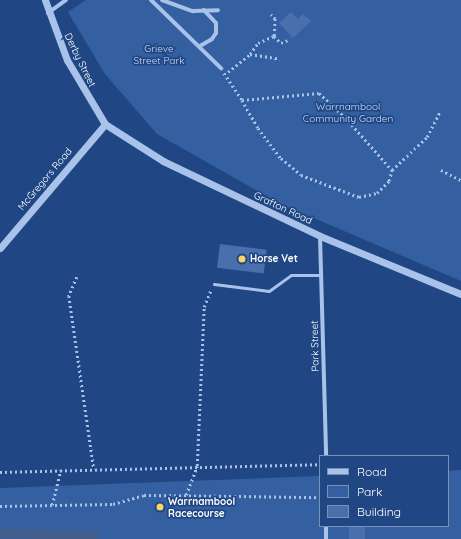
<!DOCTYPE html>
<style>
body{margin:0}
#map{position:relative;width:461px;height:539px;overflow:hidden;background:#204784;font-family:Quicksand,sans-serif}
div>[style]{position:absolute}
.green>*{inset:0;background:#3460a2}
.water>*{inset:0;background:#425e8b;transform-origin:0 0}
.building>*{inset:0;background:#4970ad;transform-origin:0 0}
.path>*{height:2.5px;margin-top:-1.25px;transform-origin:0;background:repeating-linear-gradient(90deg,#a8c2e9 0 2px,transparent 0 5px)}
.service>*{height:3px;margin:-1.5px;padding:0 1.5px;transform-origin:1.5px;border-radius:1.5px;background:#a8c2e9}
.pedestrian>*{height:3.5px;margin:-1.75px;padding:0 1.75px;transform-origin:1.75px;border-radius:1.75px;background:#a8c2e9}
.minor>*{height:4px;margin:-2px;padding:0 2px;transform-origin:2px;border-radius:2px;background:#a8c2e9}
.tertiary>*{height:7px;margin:-3.5px;padding:0 3.5px;transform-origin:3.5px;border-radius:3.5px;background:#a8c2e9}
.dots>*{width:11px;height:11px;translate:-50% -50%;box-sizing:border-box;border:2px solid #204784;border-radius:50%}
span{translate:-50% -50%;white-space:nowrap;text-align:center;line-height:1.15;-webkit-text-stroke:3.5px #204784;paint-order:stroke}
.park-label{font-size:10px;color:#cddef7}
.street-label{font-size:10px;color:#fff}
.poi-label{font-size:10px;color:#fff;font-weight:700}
.left{translate:0 -50%;text-align:left}
.legend{position:absolute;left:319px;top:455px;width:130px;height:72px;box-sizing:border-box;background:#204784;border:1px solid #7991b5;margin:0;padding:5px 7px;list-style:none;font-size:12px;color:#fff}
.legend li{display:flex;align-items:center;gap:8px;height:20px}
.legend b{width:20px;border:1px solid #7991b5}
</style>
<div id="map">
<div class="green">
<div style="clip-path:polygon(86px 0,461px 0,461px 281px,281px 204px,157px 134px,105px 74px,68px 12px)"></div>
<div style="clip-path:polygon(461px 470px,461px 539px,0 539px,0 488px,320px 476px,320px 526px,448px 526px,448px 471px)"></div>
</div>
<div class="water">
<div style="left:0;top:529px;width:98px;height:9px;rotate:1deg"></div>
</div>
<div class="building">
<div style="clip-path:polygon(291px 12px,298px 19px,303px 14px,311px 21px,293px 38px,279px 23px)"></div>
<div style="left:220px;top:244px;width:47px;height:24px;rotate:7deg"></div>
<div style="left:349px;top:526px;width:16px;height:13px"></div>
</div>
<div class="path">
<div style="left:274px;top:36px;width:10px;rotate:45deg"></div>
<div style="left:281px;top:43px;width:8px;rotate:-23deg"></div>
<div style="left:250px;top:54px;width:14px;rotate:-54deg"></div>
<div style="left:258px;top:43px;width:17px;rotate:-24deg"></div>
<div style="left:274px;top:36px;width:17px;rotate:-87deg"></div>
<div style="left:275px;top:19px;width:6px;rotate:-135deg"></div>
<div style="left:228px;top:72px;width:28px;rotate:-39deg"></div>
<div style="left:250px;top:54px;width:30px;rotate:9deg"></div>
<div style="left:224px;top:73px;width:32px;rotate:56deg"></div>
<div style="left:242px;top:100px;width:77px;rotate:-5.2deg"></div>
<div style="left:319px;top:93px;width:35px;rotate:43deg"></div>
<div style="left:345px;top:117px;width:71px;rotate:48.4deg"></div>
<div style="left:242px;top:100px;width:32px;rotate:60deg"></div>
<div style="left:258px;top:128px;width:38px;rotate:53deg"></div>
<div style="left:281px;top:158px;width:26px;rotate:40deg"></div>
<div style="left:301px;top:175px;width:62px;rotate:20.8deg"></div>
<div style="left:359px;top:197px;width:18px;rotate:-13deg"></div>
<div style="left:377px;top:193px;width:17px;rotate:-45deg"></div>
<div style="left:389px;top:181px;width:11px;rotate:-75deg"></div>
<div style="left:392px;top:170px;width:48px;rotate:-43.3deg"></div>
<div style="left:427px;top:137px;width:28px;rotate:-63deg"></div>
<div style="left:441px;top:170px;width:22px;rotate:27deg"></div>
<div style="left:77px;top:277px;width:21px;rotate:113deg"></div>
<div style="left:69px;top:296px;width:175px;rotate:81.8deg"></div>
<div style="left:0;top:472px;width:320px;rotate:-1.4deg"></div>
<div style="left:186px;top:495px;width:31px;rotate:-69deg"></div>
<div style="left:197px;top:466px;width:159px;rotate:-87.5deg"></div>
<div style="left:204px;top:307px;width:18px;rotate:-68deg"></div>
<div style="left:52px;top:505px;width:36px;rotate:-76deg"></div>
<div style="left:0;top:506px;width:113px;rotate:-1deg"></div>
<div style="left:113px;top:504px;width:32px;rotate:-16deg"></div>
<div style="left:144px;top:495px;width:176px;rotate:0.7deg"></div>
</div>
<div class="service">
<div style="left:214px;top:284px;width:55px;rotate:7.3deg"></div>
<div style="left:269px;top:291px;width:27px;rotate:-36deg"></div>
<div style="left:291px;top:275px;width:30px"></div>
</div>
<div class="pedestrian">
<div style="left:326px;top:539px;width:13px;rotate:-90deg"></div>
</div>
<div class="minor">
<div style="left:151px;top:0;width:98px;rotate:44.2deg"></div>
<div style="left:162px;top:0;width:33px;rotate:20deg"></div>
<div style="left:193px;top:11px;width:25px;rotate:-2deg"></div>
<div style="left:48px;top:13px;width:22px;rotate:-36deg"></div>
<div style="left:200px;top:46px;width:14px;rotate:-30deg"></div>
<div style="left:212px;top:39px;width:7px;rotate:-56deg"></div>
<div style="left:216px;top:33px;width:10px;rotate:-90deg"></div>
<div style="left:216px;top:23px;width:18px;rotate:-133deg"></div>
<div style="left:320px;top:236px;width:220px;rotate:88.4deg"></div>
</div>
<div class="tertiary">
<div style="left:45px;top:0;width:64px;rotate:69.9deg"></div>
<div style="left:67px;top:60px;width:74px;rotate:59.3deg"></div>
<div style="left:105px;top:124px;width:69px;rotate:32.5deg"></div>
<div style="left:163px;top:161px;width:174px;rotate:25.5deg"></div>
<div style="left:320px;top:236px;width:152px;rotate:22.4deg"></div>
<div style="left:0;top:248px;width:162px;rotate:-49.7deg"></div>
</div>
<div class="dots">
<div style="left:242px;top:259px;background:#f6d569"></div>
<div style="left:160px;top:507px;background:#f6d569"></div>
</div>
<div class="park-label">
<span style="left:159px;top:54px">Grieve<br>Street Park</span>
<span style="left:348px;top:112px">Warrnambool<br>Community Garden</span>
</div>
<div class="street-label">
<span style="left:80px;top:60px;rotate:64deg">Derby Street</span>
<span style="left:45px;top:179px;rotate:-50deg">McGregors Road</span>
<span style="left:283px;top:208px;rotate:25deg">Grafton Road</span>
<span style="left:315px;top:346px;rotate:-91deg">Park Street</span>
</div>
<div class="poi-label">
<span class="left" style="left:250px;top:259px">Horse Vet</span>
<span class="left" style="left:168px;top:507px">Warrnambool<br>Racecourse</span>
</div>
<ul class="legend">
<li><b style="height:5px;background:#a8c2e9"></b>Road</li>
<li><b style="height:11px;background:#3460a2"></b>Park</li>
<li><b style="height:11px;background:#4970ad"></b>Building</li>
</ul>
</div>
